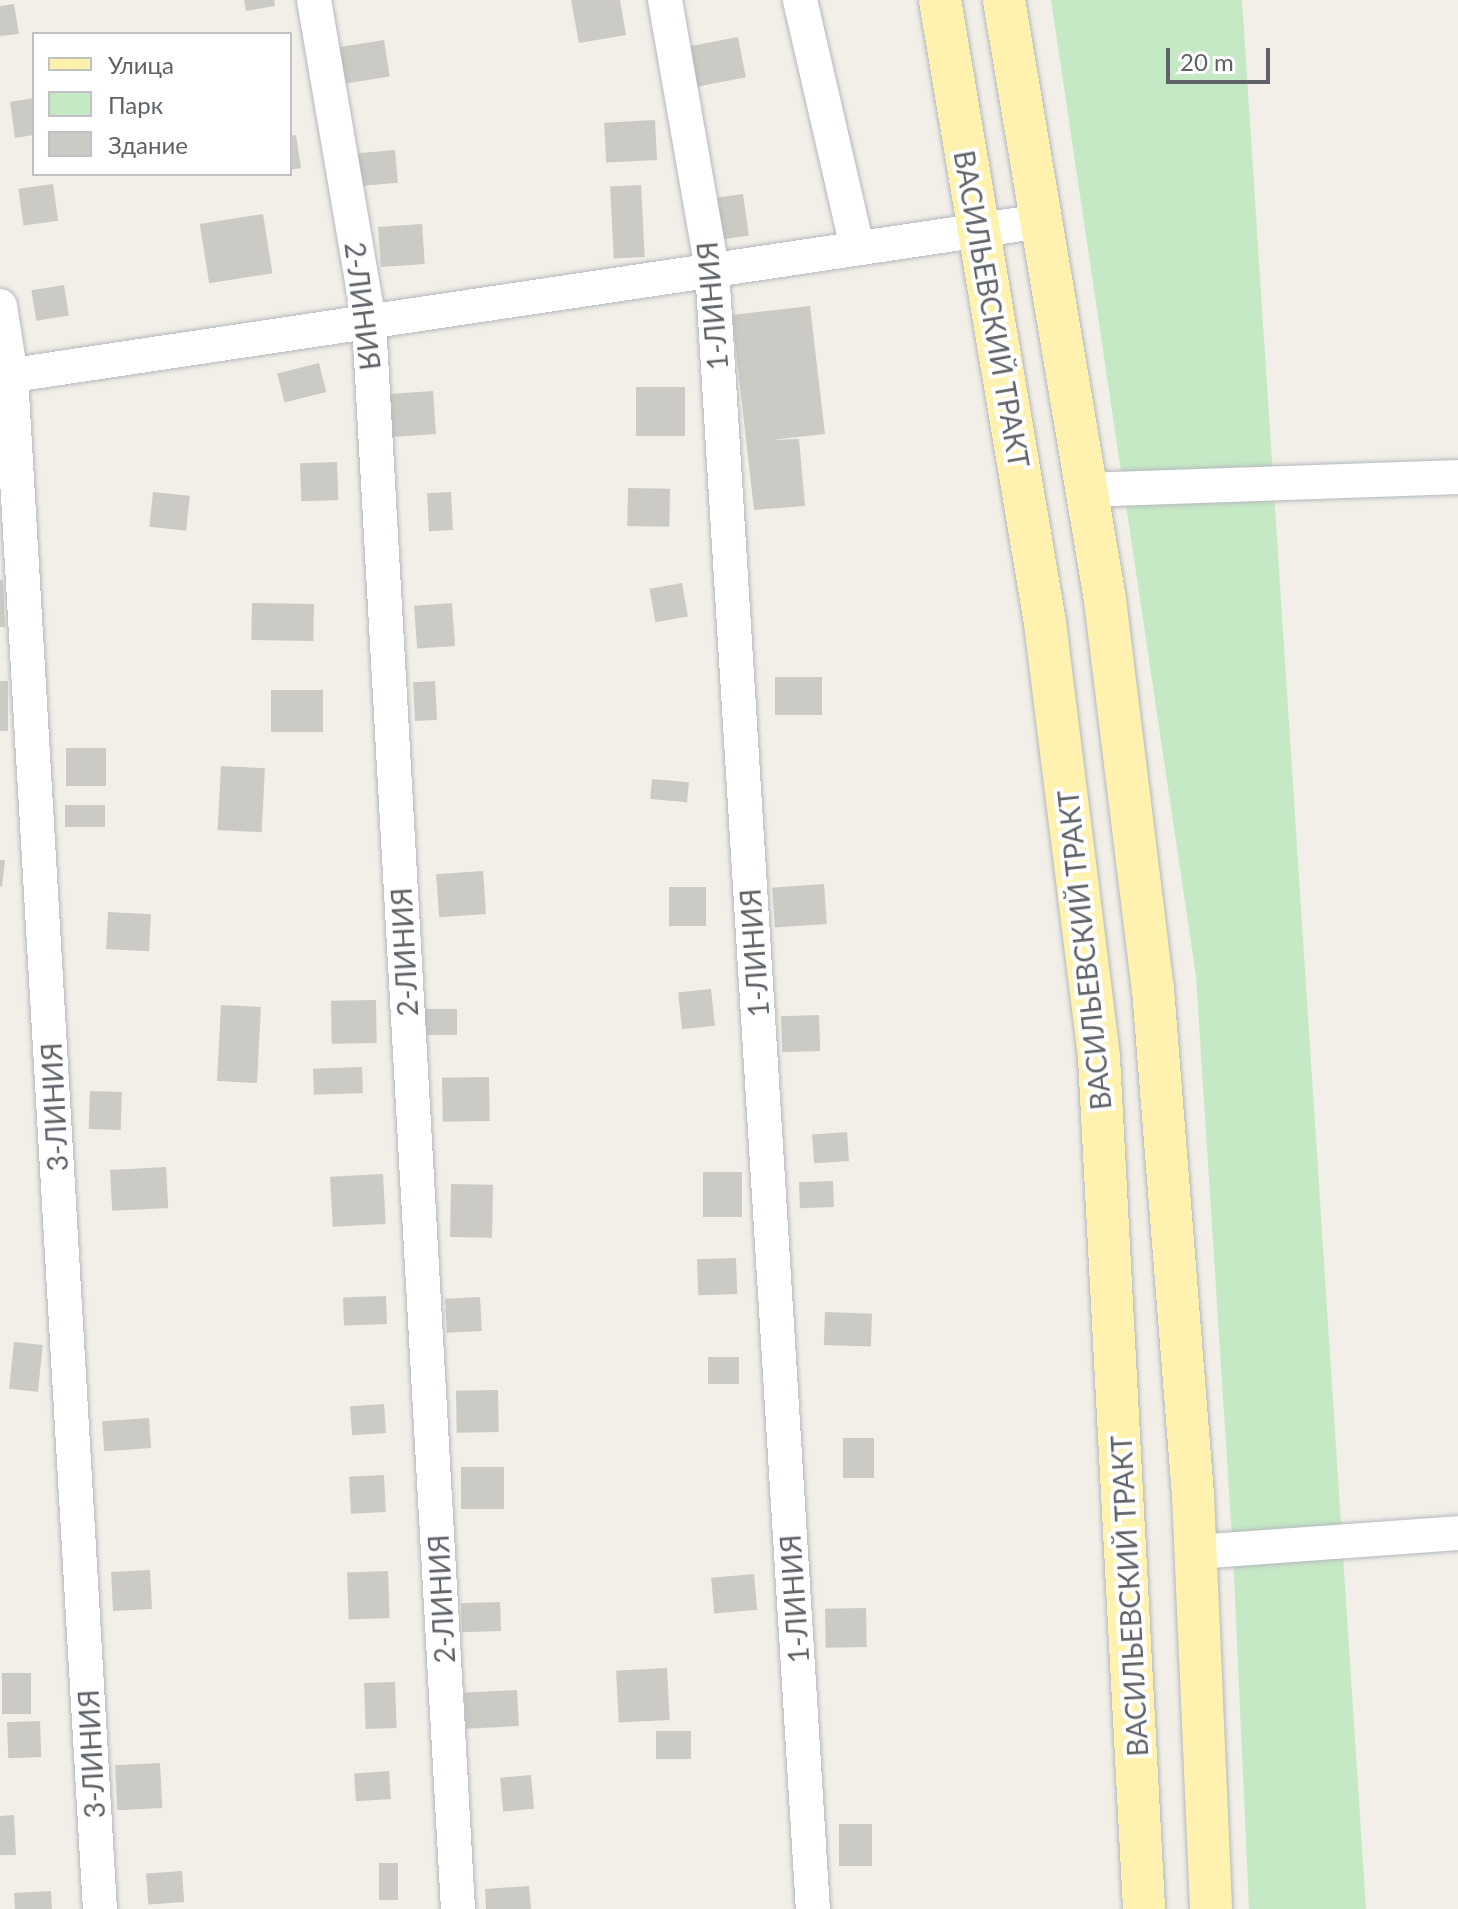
<!DOCTYPE html>
<meta charset="utf-8">
<style>
body{margin:0}
#map{position:relative;width:1458px;height:1909px;overflow:hidden;background:#f1efe8;font-family:Lato,sans-serif}
div>[style]{position:absolute}
.green>*{inset:0;background:#c5e8c5}
.building>*{inset:0;background:#cccac5;transform-origin:0 0}
.roads{filter:drop-shadow(0 0 2px #b5b8bc) drop-shadow(0 0 2px #b5b8bc)}
.minor>*{height:34px;margin:-17px;padding:0 17px;transform-origin:17px;border-radius:17px;background:#fff}
.major>*{height:42px;margin:-21px;padding:0 21px;transform-origin:21px;border-radius:21px;background:#fff2af}
span{translate:-50% -50%;white-space:nowrap;text-align:center;line-height:1.15;-webkit-text-stroke:8px #fff;paint-order:stroke}
.street-label{font-size:28px;color:#5f6368}
.legend{position:absolute;left:32px;top:32px;width:260px;height:144px;box-sizing:border-box;background:#fff;border:2px solid #bfc1c3;margin:0;padding:10px 14px;list-style:none;font-size:24px;color:#5f6368}
.legend li{display:flex;align-items:center;gap:16px;height:40px}
.legend b{width:40px;border:2px solid #bfc1c3}
.scale{position:absolute;left:1166px;top:48px;width:104px;height:36px;box-sizing:border-box;border:4px solid #5f6368;border-top:0;padding-left:10px;font-size:24px;line-height:28px;white-space:nowrap;color:#5f6368;-webkit-text-stroke:6px #fff;paint-order:stroke}
</style>
<div id="map">
<div class="green">
<div style="clip-path:polygon(1051px 0,1242px 0,1366px 1909px,1249px 1909px,1233px 1553px,1196px 976px)"></div>
</div>
<div class="building">
<div style="clip-path:polygon(244px 0,274px 0,275px 6px,246px 11px)"></div>
<div style="clip-path:polygon(571px 0,620px 0,626px 35px,579px 43px)"></div>
<div style="clip-path:polygon(14px 4px,19px 34px,0 36px,0 6px)"></div>
<div style="left:738px;top:37px;width:41px;height:54px;rotate:79deg"></div>
<div style="left:384px;top:40px;width:37px;height:51px;rotate:81deg"></div>
<div style="clip-path:polygon(34px 98px,34px 135px,15px 138px,10px 102px)"></div>
<div style="left:655px;top:120px;width:40px;height:51px;rotate:87deg"></div>
<div style="clip-path:polygon(296px 135px,301px 168px,290px 170px,290px 136px)"></div>
<div style="left:395px;top:150px;width:33px;height:40px;rotate:85deg"></div>
<div style="left:53px;top:184px;width:37px;height:35px;rotate:82deg"></div>
<div style="left:641px;top:185px;width:72px;height:31px;rotate:87deg"></div>
<div style="left:743px;top:194px;width:42px;height:38px;rotate:82deg"></div>
<div style="left:263px;top:214px;width:60px;height:64px;rotate:81deg"></div>
<div style="left:422px;top:224px;width:40px;height:44px;rotate:86deg"></div>
<div style="left:64px;top:285px;width:31px;height:33px;rotate:81deg"></div>
<div style="clip-path:polygon(810px 306px,825px 434px,771px 440px,799px 439px,805px 506px,754px 510px,732px 315px)"></div>
<div style="left:319px;top:363px;width:30px;height:43px;rotate:76deg"></div>
<div style="left:636px;top:387px;width:49px;height:49px"></div>
<div style="left:433px;top:391px;width:43px;height:44px;rotate:86deg"></div>
<div style="left:337px;top:462px;width:38px;height:37px;rotate:88deg"></div>
<div style="left:628px;top:488px;width:42px;height:38px;rotate:1deg"></div>
<div style="left:153px;top:492px;width:37px;height:35px;rotate:6deg"></div>
<div style="left:451px;top:492px;width:38px;height:24px;rotate:87deg"></div>
<div style="clip-path:polygon(0 580px,3px 580px,5px 627px,0 627px)"></div>
<div style="left:682px;top:583px;width:34px;height:33px;rotate:80deg"></div>
<div style="left:252px;top:603px;width:62px;height:37px;rotate:1deg"></div>
<div style="left:452px;top:603px;width:43px;height:38px;rotate:86deg"></div>
<div style="left:822px;top:677px;width:38px;height:47px;rotate:90deg"></div>
<div style="left:0;top:681px;width:8px;height:50px"></div>
<div style="left:435px;top:681px;width:39px;height:22px;rotate:87deg"></div>
<div style="left:271px;top:690px;width:52px;height:42px"></div>
<div style="left:66px;top:748px;width:40px;height:38px"></div>
<div style="left:221px;top:766px;width:44px;height:64px;rotate:3deg"></div>
<div style="left:652px;top:779px;width:37px;height:20px;rotate:5deg"></div>
<div style="left:105px;top:805px;width:22px;height:40px;rotate:90deg"></div>
<div style="clip-path:polygon(0 860px,5px 860px,2px 887px,0 886px)"></div>
<div style="left:483px;top:871px;width:43px;height:47px;rotate:86deg"></div>
<div style="left:824px;top:884px;width:40px;height:52px;rotate:86deg"></div>
<div style="left:669px;top:887px;width:37px;height:39px"></div>
<div style="left:108px;top:912px;width:43px;height:37px;rotate:3deg"></div>
<div style="left:711px;top:989px;width:37px;height:33px;rotate:84deg"></div>
<div style="left:376px;top:1000px;width:43px;height:45px;rotate:89deg"></div>
<div style="left:221px;top:1005px;width:40px;height:76px;rotate:3deg"></div>
<div style="left:421px;top:1009px;width:36px;height:26px"></div>
<div style="left:819px;top:1015px;width:36px;height:38px;rotate:88deg"></div>
<div style="left:362px;top:1067px;width:26px;height:49px;rotate:88deg"></div>
<div style="left:489px;top:1077px;width:44px;height:47px;rotate:89deg"></div>
<div style="left:90px;top:1091px;width:32px;height:38px;rotate:2deg"></div>
<div style="left:847px;top:1132px;width:29px;height:35px;rotate:86deg"></div>
<div style="left:166px;top:1167px;width:41px;height:56px;rotate:87deg"></div>
<div style="left:703px;top:1172px;width:39px;height:45px"></div>
<div style="left:383px;top:1174px;width:50px;height:53px;rotate:87deg"></div>
<div style="left:833px;top:1181px;width:26px;height:34px;rotate:88deg"></div>
<div style="left:451px;top:1184px;width:42px;height:53px;rotate:1deg"></div>
<div style="left:736px;top:1258px;width:36px;height:39px;rotate:88deg"></div>
<div style="left:386px;top:1296px;width:28px;height:43px;rotate:88deg"></div>
<div style="left:480px;top:1297px;width:34px;height:35px;rotate:87deg"></div>
<div style="left:825px;top:1312px;width:47px;height:33px;rotate:2deg"></div>
<div style="left:14px;top:1342px;width:29px;height:47px;rotate:6deg"></div>
<div style="left:708px;top:1357px;width:31px;height:27px"></div>
<div style="left:498px;top:1390px;width:42px;height:42px;rotate:89deg"></div>
<div style="left:384px;top:1404px;width:29px;height:34px;rotate:86deg"></div>
<div style="left:149px;top:1418px;width:30px;height:47px;rotate:86deg"></div>
<div style="left:843px;top:1438px;width:31px;height:40px"></div>
<div style="left:461px;top:1467px;width:43px;height:42px"></div>
<div style="left:384px;top:1475px;width:37px;height:35px;rotate:87deg"></div>
<div style="left:150px;top:1570px;width:39px;height:39px;rotate:87deg"></div>
<div style="left:388px;top:1571px;width:47px;height:41px;rotate:88deg"></div>
<div style="left:754px;top:1574px;width:36px;height:43px;rotate:85deg"></div>
<div style="left:500px;top:1602px;width:29px;height:39px;rotate:88deg"></div>
<div style="left:866px;top:1608px;width:39px;height:41px;rotate:89deg"></div>
<div style="left:667px;top:1668px;width:52px;height:51px;rotate:87deg"></div>
<div style="left:2px;top:1673px;width:29px;height:41px"></div>
<div style="left:395px;top:1682px;width:46px;height:31px;rotate:88deg"></div>
<div style="left:517px;top:1690px;width:36px;height:53px;rotate:87deg"></div>
<div style="left:40px;top:1721px;width:36px;height:33px;rotate:88deg"></div>
<div style="left:691px;top:1731px;width:28px;height:35px;rotate:90deg"></div>
<div style="left:160px;top:1763px;width:45px;height:45px;rotate:87deg"></div>
<div style="left:389px;top:1771px;width:28px;height:35px;rotate:86deg"></div>
<div style="left:531px;top:1775px;width:34px;height:31px;rotate:85deg"></div>
<div style="clip-path:polygon(14px 1815px,16px 1855px,0 1855px,0 1816px)"></div>
<div style="left:872px;top:1824px;width:42px;height:33px;rotate:90deg"></div>
<div style="left:379px;top:1863px;width:19px;height:37px"></div>
<div style="left:182px;top:1871px;width:31px;height:36px;rotate:86deg"></div>
<div style="clip-path:polygon(529px 1886px,531px 1909px,486px 1909px,485px 1889px)"></div>
<div style="left:51px;top:1891px;width:18px;height:37px;rotate:87deg"></div>
</div>
<div class="roads">
<div class="minor">
<div style="left:314px;top:0;width:327px;rotate:80.3deg"></div>
<div style="left:369px;top:322px;width:1589px;rotate:86.79deg"></div>
<div style="left:665px;top:0;width:273px;rotate:80.1deg"></div>
<div style="left:712px;top:269px;width:1643px;rotate:86.48deg"></div>
<div style="left:800px;top:0;width:253px;rotate:77deg"></div>
<div style="left:0;top:306px;width:71px;rotate:81.1deg"></div>
<div style="left:11px;top:376px;width:1536px;rotate:86.68deg"></div>
<div style="left:0;top:377px;width:1053px;rotate:-8.52deg"></div>
<div style="left:1086px;top:490px;width:372px;rotate:-2deg"></div>
<div style="left:1195px;top:1552px;width:264px;rotate:-4.1deg"></div>
</div>
<div class="major">
<div style="left:940px;top:0;width:632px;rotate:80.43deg"></div>
<div style="left:1045px;top:623px;width:438px;rotate:82.9deg"></div>
<div style="left:1099px;top:1058px;width:852px;rotate:86.97deg"></div>
<div style="left:1004px;top:0;width:608px;rotate:80.44deg"></div>
<div style="left:1105px;top:600px;width:392px;rotate:83deg"></div>
<div style="left:1153px;top:989px;width:508px;rotate:85.48deg"></div>
<div style="left:1193px;top:1495px;width:414px;rotate:87.5deg"></div>
</div>
</div>
<div class="street-label">
<span style="left:363px;top:306px;rotate:83deg">2-ЛИНИЯ</span>
<span style="left:712px;top:306px;rotate:-95deg">1-ЛИНИЯ</span>
<span style="left:992px;top:309px;rotate:80deg">ВАСИЛЬЕВСКИЙ ТРАКТ</span>
<span style="left:1084px;top:950px;rotate:-96deg">ВАСИЛЬЕВСКИЙ ТРАКТ</span>
<span style="left:404px;top:952px;rotate:-93deg">2-ЛИНИЯ</span>
<span style="left:754px;top:953px;rotate:-94deg">1-ЛИНИЯ</span>
<span style="left:54px;top:1107px;rotate:-93deg">3-ЛИНИЯ</span>
<span style="left:1129px;top:1596px;rotate:-93deg">ВАСИЛЬЕВСКИЙ ТРАКТ</span>
<span style="left:441px;top:1599px;rotate:-93deg">2-ЛИНИЯ</span>
<span style="left:794px;top:1599px;rotate:-94deg">1-ЛИНИЯ</span>
<span style="left:91px;top:1754px;rotate:-93deg">3-ЛИНИЯ</span>
</div>
<ul class="legend">
<li><b style="height:10px;background:#fff2af"></b>Улица</li>
<li><b style="height:22px;background:#c5e8c5"></b>Парк</li>
<li><b style="height:22px;background:#cccac5"></b>Здание</li>
</ul>
<div class="scale">20 m</div>
</div>
